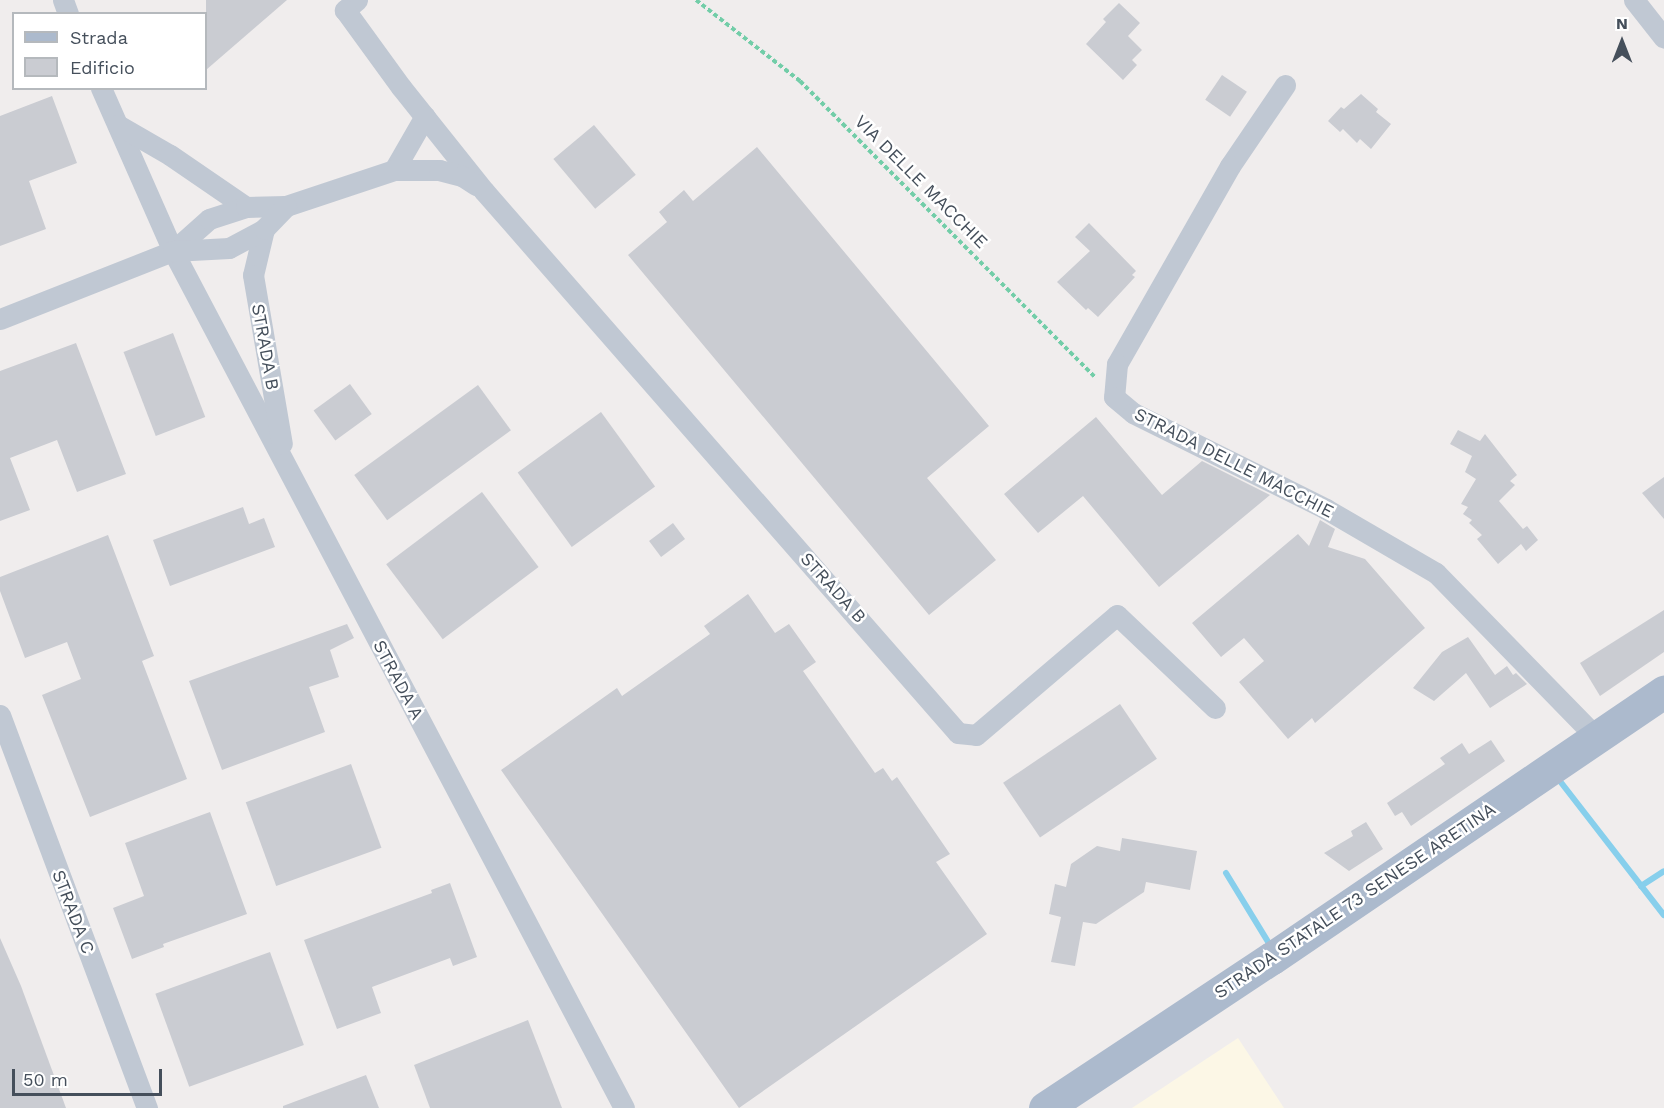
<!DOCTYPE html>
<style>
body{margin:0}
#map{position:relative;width:1664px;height:1108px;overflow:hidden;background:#f0eded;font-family:"Work Sans",sans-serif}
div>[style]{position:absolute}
.commercial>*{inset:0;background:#fcf7e6}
.stream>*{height:6px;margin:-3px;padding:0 3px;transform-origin:3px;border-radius:3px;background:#87cfec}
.building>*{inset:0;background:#caccd2;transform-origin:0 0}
.path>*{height:4px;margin-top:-2px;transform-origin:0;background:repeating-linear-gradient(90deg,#72cda8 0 4.5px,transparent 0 7.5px)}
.minor>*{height:21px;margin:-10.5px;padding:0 10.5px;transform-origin:10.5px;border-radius:10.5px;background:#c0c8d3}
.primary>*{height:33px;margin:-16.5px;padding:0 16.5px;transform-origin:16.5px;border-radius:16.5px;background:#acbacd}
span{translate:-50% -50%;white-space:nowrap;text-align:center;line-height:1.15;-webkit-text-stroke:5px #fff;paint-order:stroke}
.street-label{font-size:18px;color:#454f5b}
.legend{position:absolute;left:12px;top:12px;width:195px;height:78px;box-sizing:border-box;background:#fff;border:2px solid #b5b9bd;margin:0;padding:8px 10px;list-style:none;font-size:18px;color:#454f5b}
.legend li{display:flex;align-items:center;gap:12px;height:30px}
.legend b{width:30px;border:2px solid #b5b9bd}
.north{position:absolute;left:1592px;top:12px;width:60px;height:60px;-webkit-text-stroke:4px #fff;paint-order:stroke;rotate:0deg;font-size:16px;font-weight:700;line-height:24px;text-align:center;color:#454f5b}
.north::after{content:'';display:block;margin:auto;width:21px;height:27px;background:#454f5b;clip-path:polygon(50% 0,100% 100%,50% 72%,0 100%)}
.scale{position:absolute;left:12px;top:1069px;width:150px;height:27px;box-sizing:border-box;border:3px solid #454f5b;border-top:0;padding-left:8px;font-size:18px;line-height:21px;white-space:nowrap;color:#454f5b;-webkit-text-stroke:4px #fff;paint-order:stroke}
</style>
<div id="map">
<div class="commercial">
<div style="clip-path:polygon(1238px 1038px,1284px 1108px,1132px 1108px)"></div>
</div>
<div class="stream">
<div style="left:1556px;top:776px;width:176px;rotate:52.2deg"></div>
<div style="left:1226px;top:873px;width:84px;rotate:58.6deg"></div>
<div style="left:1641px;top:886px;width:27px;rotate:-33deg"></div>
</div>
<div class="building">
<div style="clip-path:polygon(206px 0,287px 0,206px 70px)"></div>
<div style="clip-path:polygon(1119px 3px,1140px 23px,1128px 36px,1142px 50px,1132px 60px,1137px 65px,1123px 80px,1086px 44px,1106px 22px,1103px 19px)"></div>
<div style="left:1222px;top:75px;width:30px;height:30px;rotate:34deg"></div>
<div style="clip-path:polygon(1361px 94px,1378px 109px,1376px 112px,1391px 124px,1371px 149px,1360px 139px,1357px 143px,1343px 129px,1340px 132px,1328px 121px,1341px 107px,1344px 109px)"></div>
<div style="clip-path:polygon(52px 96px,77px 163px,29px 181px,46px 229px,0 246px,0 116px)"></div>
<div style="left:594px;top:125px;width:65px;height:53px;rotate:50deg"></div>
<div style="clip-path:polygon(757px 147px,989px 426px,927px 478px,996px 560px,929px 615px,628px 255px,667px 222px,659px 212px,684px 190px,693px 201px)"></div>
<div style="clip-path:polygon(1089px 223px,1136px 271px,1132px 275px,1135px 277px,1098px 317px,1088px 308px,1086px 310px,1057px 282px,1090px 251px,1075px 237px)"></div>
<div style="left:173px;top:333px;width:90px;height:53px;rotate:69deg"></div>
<div style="clip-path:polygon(76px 343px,126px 474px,77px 492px,57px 440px,10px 458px,30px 510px,0 521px,0 371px)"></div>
<div style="left:350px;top:384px;width:37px;height:45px;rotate:54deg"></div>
<div style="left:478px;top:385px;width:56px;height:153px;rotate:54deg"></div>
<div style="left:601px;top:412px;width:92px;height:103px;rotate:54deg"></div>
<div style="clip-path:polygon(1096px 417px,1162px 495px,1202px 461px,1270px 495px,1159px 587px,1083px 496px,1038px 533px,1004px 494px)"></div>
<div style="clip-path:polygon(1458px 430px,1480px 441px,1485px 434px,1517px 475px,1510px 481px,1515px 485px,1499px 501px,1523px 529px,1527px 526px,1538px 540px,1526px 551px,1521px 544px,1498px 564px,1477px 539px,1482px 535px,1469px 523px,1472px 520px,1463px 514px,1468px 507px,1461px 504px,1476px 479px,1465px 472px,1472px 456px,1450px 444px)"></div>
<div style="clip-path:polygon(1664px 477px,1664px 519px,1642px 493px)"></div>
<div style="left:482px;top:492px;width:94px;height:120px;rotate:53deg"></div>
<div style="clip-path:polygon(243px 507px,249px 524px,264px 518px,275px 547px,170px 586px,153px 540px)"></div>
<div style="clip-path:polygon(1320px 520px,1335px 529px,1328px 547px,1365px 559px,1425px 628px,1315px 723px,1312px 718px,1288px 739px,1239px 682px,1264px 661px,1244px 638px,1221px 657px,1192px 623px,1298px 534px,1309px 546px)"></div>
<div style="left:673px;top:523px;width:20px;height:30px;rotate:53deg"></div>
<div style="clip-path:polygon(108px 535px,154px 656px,142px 661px,187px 779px,90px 817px,42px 695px,81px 679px,67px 642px,25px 658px,0 591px,0 577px)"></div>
<div style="clip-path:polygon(748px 594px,775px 633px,789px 624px,816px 662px,803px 671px,875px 773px,883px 768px,892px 781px,897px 777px,950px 854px,936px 862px,987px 934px,739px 1108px,501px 770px,617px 688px,622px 696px,710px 634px,704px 626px)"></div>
<div style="clip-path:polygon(1664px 610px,1664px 652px,1600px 696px,1580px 663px)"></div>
<div style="clip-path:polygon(347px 624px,354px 638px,330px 650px,339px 677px,309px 687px,325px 732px,222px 770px,189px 681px)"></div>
<div style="clip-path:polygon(1468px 637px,1495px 675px,1507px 666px,1513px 675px,1516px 673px,1527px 684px,1490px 708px,1466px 673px,1434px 701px,1413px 688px,1442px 652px)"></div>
<div style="left:1120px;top:704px;width:66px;height:141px;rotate:56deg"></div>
<div style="clip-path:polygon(1491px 740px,1505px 761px,1411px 826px,1402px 812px,1395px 816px,1387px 803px,1445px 764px,1440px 758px,1462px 743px,1469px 754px)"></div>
<div style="left:351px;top:764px;width:89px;height:112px;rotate:70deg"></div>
<div style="clip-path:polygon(210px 812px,247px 914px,163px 944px,164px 947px,132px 959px,113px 908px,144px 896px,125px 843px)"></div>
<div style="clip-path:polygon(1366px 822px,1383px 849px,1349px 871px,1324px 853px,1353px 836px,1351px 831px)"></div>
<div style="clip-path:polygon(1122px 838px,1197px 851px,1190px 890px,1146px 882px,1144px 892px,1096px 924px,1083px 922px,1075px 966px,1051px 962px,1061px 917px,1049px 914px,1055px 884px,1066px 887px,1071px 864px,1097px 846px,1120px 851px)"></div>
<div style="clip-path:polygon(450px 883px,477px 957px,453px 966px,450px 958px,372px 987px,381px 1013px,337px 1029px,304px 940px,432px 893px,431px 890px)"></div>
<div style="clip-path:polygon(0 938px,21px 986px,66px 1108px,0 1108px)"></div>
<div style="left:270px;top:952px;width:99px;height:122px;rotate:70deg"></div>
<div style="clip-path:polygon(528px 1020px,562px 1108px,430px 1108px,414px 1065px)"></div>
<div style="clip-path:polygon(366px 1075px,379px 1108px,283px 1108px,283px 1106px)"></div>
</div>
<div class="path">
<div style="left:696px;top:0;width:132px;rotate:37.9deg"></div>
<div style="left:800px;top:81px;width:419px;rotate:45.1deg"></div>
</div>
<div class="minor">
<div style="left:63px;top:0;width:15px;rotate:70deg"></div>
<div style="left:357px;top:0;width:16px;rotate:140deg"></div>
<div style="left:345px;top:10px;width:95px;rotate:54deg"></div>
<div style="left:401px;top:87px;width:133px;rotate:51.4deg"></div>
<div style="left:484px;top:191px;width:720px;rotate:48.83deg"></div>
<div style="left:958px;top:733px;width:18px;rotate:6deg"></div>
<div style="left:976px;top:735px;width:185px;rotate:-40.4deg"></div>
<div style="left:1117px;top:615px;width:135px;rotate:43.5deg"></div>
<div style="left:1634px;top:0;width:48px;rotate:51.7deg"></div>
<div style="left:1285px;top:85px;width:98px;rotate:124.2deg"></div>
<div style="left:1230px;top:166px;width:228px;rotate:119.7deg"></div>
<div style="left:1117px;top:364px;width:33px;rotate:95deg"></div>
<div style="left:1114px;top:397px;width:25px;rotate:40deg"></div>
<div style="left:1133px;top:413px;width:216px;rotate:26.4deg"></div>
<div style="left:1326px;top:509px;width:127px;rotate:30.2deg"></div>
<div style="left:1436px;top:573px;width:231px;rotate:45.7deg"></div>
<div style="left:101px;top:88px;width:178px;rotate:66.2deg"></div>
<div style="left:173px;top:251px;width:968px;rotate:62.24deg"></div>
<div style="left:118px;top:125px;width:60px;rotate:30deg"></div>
<div style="left:170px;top:155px;width:92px;rotate:34.4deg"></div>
<div style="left:394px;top:170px;width:62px;rotate:-60.1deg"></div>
<div style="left:264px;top:229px;width:47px;rotate:103.4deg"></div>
<div style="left:253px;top:275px;width:171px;rotate:80.3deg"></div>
<div style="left:173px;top:251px;width:48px;rotate:-41.6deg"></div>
<div style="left:209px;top:219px;width:39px;rotate:-18deg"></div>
<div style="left:246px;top:207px;width:40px;rotate:-1.4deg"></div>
<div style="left:286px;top:206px;width:114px;rotate:-18.4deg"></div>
<div style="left:394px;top:170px;width:45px"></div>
<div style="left:439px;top:170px;width:24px;rotate:15deg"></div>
<div style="left:462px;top:176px;width:17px;rotate:33deg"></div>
<div style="left:0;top:319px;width:186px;rotate:-21.5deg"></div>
<div style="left:173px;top:251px;width:56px;rotate:-3.1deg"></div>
<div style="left:229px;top:248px;width:40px;rotate:-28deg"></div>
<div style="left:264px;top:229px;width:32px;rotate:-46deg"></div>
<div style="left:0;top:715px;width:420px;rotate:69.5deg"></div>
</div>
<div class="primary">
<div style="left:1045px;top:1108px;width:272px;rotate:-33.5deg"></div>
<div style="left:1272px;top:958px;width:474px;rotate:-34.2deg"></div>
</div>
<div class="street-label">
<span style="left:921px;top:182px;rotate:45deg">VIA DELLE MACCHIE</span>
<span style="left:265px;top:347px;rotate:80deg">STRADA B</span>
<span style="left:1234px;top:463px;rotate:27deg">STRADA DELLE MACCHIE</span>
<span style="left:833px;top:588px;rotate:48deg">STRADA B</span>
<span style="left:398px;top:680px;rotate:62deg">STRADA A</span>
<span style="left:1355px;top:901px;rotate:-34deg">STRADA STATALE 73 SENESE ARETINA</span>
<span style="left:73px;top:912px;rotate:69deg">STRADA C</span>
</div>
<ul class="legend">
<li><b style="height:8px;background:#acbacd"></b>Strada</li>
<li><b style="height:16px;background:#caccd2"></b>Edificio</li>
</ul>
<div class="north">N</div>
<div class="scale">50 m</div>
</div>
